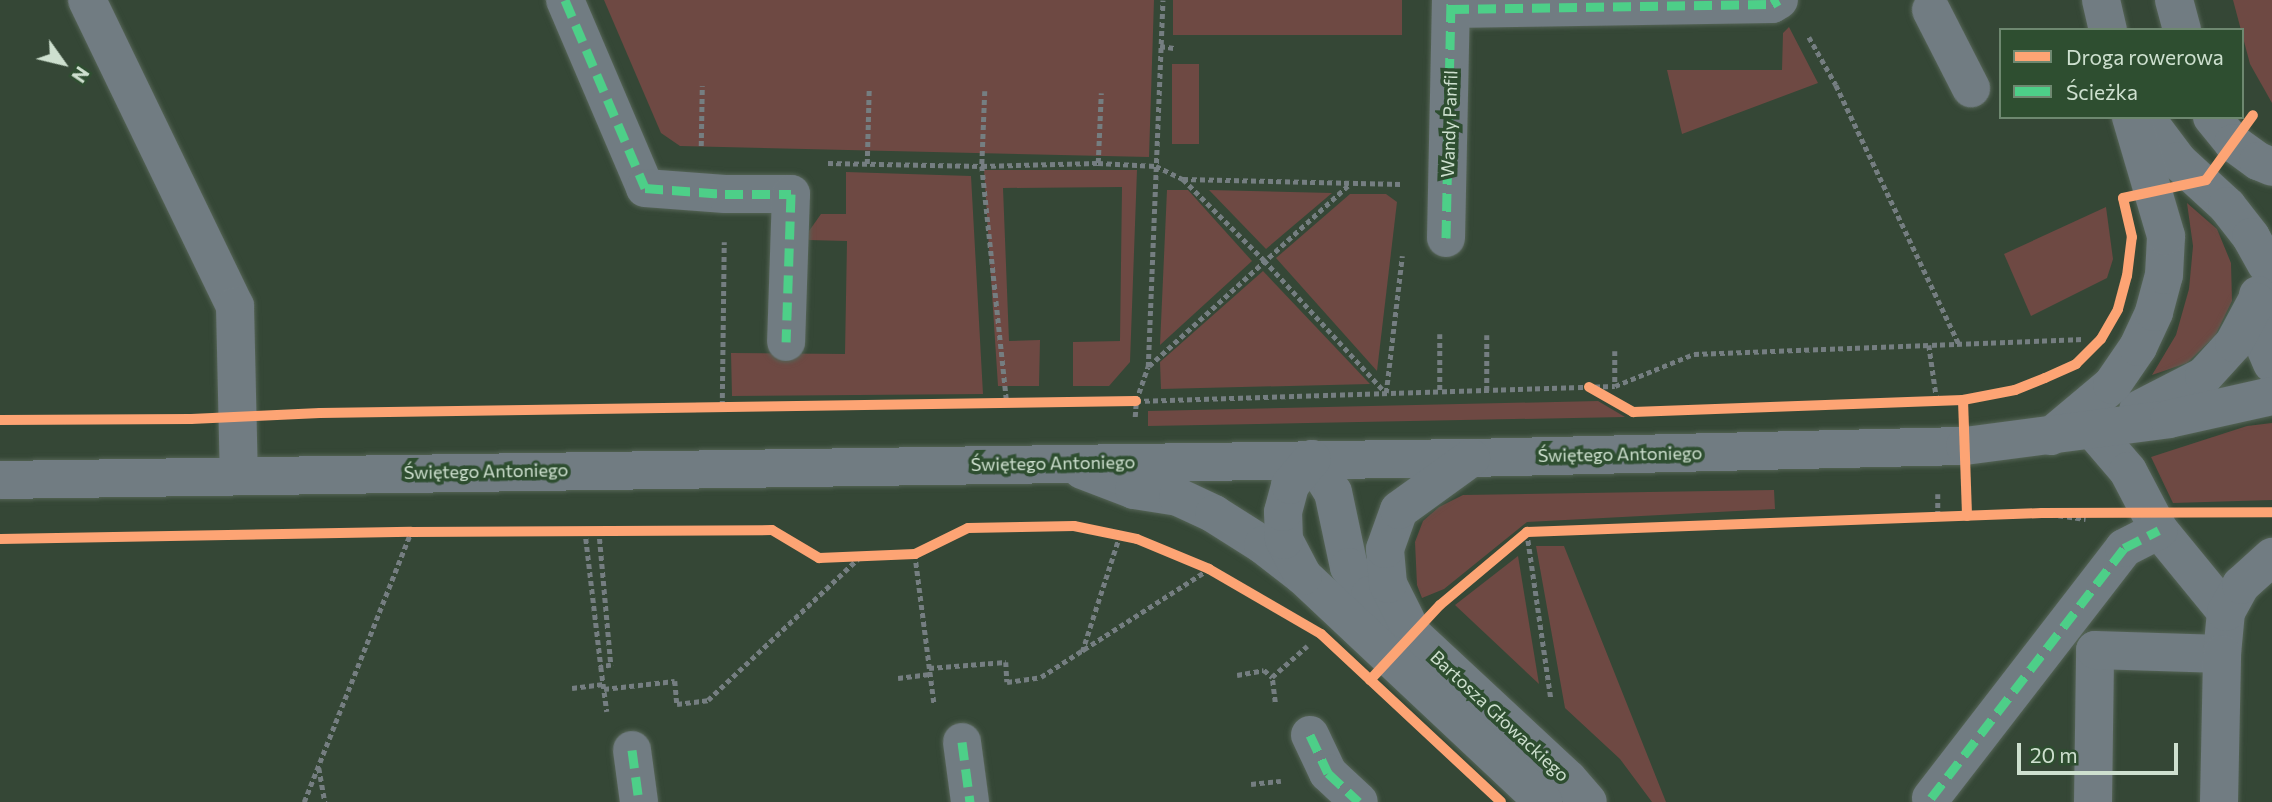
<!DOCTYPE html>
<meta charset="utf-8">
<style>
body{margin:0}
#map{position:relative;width:2272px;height:802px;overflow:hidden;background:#354736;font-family:Commissioner,sans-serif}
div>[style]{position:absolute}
.green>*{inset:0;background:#6e4943;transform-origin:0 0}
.path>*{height:4.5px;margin-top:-2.25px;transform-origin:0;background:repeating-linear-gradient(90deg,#757e81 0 5px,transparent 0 8.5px)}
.roads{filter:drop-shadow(0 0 2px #556456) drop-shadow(0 0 2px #556456)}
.minor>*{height:38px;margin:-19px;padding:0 19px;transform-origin:19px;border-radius:19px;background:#717c82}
.quiet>*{height:9px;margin-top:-4.5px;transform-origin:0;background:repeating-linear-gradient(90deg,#4dcf88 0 18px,transparent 0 27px)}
.cycleway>*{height:10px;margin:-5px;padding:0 5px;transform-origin:5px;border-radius:5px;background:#fda474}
span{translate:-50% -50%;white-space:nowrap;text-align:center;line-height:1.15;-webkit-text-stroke:7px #2e4e30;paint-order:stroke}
.street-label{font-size:18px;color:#cee0cf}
.legend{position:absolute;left:1999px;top:28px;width:245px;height:91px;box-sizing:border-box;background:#2e4e30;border:2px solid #6e8870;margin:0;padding:9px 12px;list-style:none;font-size:21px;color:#cee0cf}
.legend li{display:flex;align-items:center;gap:14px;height:35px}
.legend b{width:35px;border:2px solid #6e8870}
.north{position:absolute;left:28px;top:28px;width:70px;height:70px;-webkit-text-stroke:5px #2e4e30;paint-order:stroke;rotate:124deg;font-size:19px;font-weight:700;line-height:28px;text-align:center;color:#cee0cf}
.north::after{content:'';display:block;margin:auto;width:24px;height:32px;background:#cee0cf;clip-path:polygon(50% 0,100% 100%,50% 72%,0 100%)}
.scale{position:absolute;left:2017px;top:743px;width:161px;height:32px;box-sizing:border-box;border:4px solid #cee0cf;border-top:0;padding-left:9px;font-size:21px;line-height:24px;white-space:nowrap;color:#cee0cf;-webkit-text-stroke:5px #2e4e30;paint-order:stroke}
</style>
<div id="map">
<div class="green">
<div style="clip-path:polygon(604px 0,1154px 0,1149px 157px,680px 146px,661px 133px)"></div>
<div style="left:1173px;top:0;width:229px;height:35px"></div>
<div style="clip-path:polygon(2233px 0,2272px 0,2272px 103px,2250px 64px)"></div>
<div style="clip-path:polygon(1789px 27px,1818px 83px,1682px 134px,1667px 70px,1782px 70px,1783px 33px)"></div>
<div style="left:1172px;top:64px;width:27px;height:80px"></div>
<div style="clip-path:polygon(984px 170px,1137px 170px,1130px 362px,1109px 386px,1073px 386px,1073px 342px,1120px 341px,1122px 187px,1003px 188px,1009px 341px,1040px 340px,1039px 386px,998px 386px)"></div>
<div style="clip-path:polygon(846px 172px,971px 176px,983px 394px,732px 396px,731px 353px,845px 354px,847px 241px,808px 240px,809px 231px,821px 214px,846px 214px)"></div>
<div style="clip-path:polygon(1167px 190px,1188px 190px,1252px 261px,1160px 345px)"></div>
<div style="clip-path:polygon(1209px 190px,1332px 193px,1266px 249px)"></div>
<div style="clip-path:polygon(1350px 194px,1386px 194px,1397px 202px,1377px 371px,1276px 258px)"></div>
<div style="clip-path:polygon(2187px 203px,2217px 229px,2231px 263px,2232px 301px,2215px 336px,2187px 363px,2152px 375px,2176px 335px,2189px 289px,2193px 246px)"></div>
<div style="clip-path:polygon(2106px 207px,2113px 259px,2107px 278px,2031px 316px,2004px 254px)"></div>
<div style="clip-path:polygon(1263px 271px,1370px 384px,1161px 389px,1160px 362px)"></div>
<div style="clip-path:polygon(1598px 401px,1625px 417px,1148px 426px,1148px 411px)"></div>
<div style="clip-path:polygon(2272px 423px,2272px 500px,2173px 503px,2151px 457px,2247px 426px)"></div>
<div style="clip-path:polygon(1774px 490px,1775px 509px,1527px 522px,1444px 589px,1422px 598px,1417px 585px,1415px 542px,1423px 521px,1439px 507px,1463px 495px)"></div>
<div style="clip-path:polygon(1536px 546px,1564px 546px,1666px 802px,1652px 802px,1620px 759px,1565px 708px)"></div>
<div style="clip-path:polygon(1518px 556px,1539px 684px,1455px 605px)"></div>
</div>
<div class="path">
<div style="left:1809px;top:37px;width:55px;rotate:60.6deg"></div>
<div style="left:1836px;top:85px;width:287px;rotate:64.6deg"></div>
<div style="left:1160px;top:46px;width:14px;rotate:8deg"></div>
<div style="left:985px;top:91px;width:75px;rotate:92.3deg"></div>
<div style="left:982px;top:166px;width:237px;rotate:84deg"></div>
<div style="left:701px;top:146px;width:60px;rotate:-89deg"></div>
<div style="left:828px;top:163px;width:154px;rotate:1.1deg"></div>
<div style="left:982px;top:166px;width:116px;rotate:-1.5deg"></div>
<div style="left:1098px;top:163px;width:58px;rotate:3deg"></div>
<div style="left:1156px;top:166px;width:30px;rotate:26deg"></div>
<div style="left:1183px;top:179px;width:218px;rotate:1.3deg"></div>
<div style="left:1098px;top:163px;width:70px;rotate:-87.5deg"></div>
<div style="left:867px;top:164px;width:75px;rotate:-88.5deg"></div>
<div style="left:1183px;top:179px;width:115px;rotate:45deg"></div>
<div style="left:1264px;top:260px;width:180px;rotate:47.5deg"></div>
<div style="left:1440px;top:334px;width:58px;rotate:90deg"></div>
<div style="left:1487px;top:335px;width:56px;rotate:90deg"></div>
<div style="left:1929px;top:345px;width:57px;rotate:81.9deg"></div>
<div style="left:1615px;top:351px;width:35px;rotate:90deg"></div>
<div style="left:1149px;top:366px;width:271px;rotate:-42.2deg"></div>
<div style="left:1386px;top:393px;width:138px;rotate:-83.3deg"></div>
<div style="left:1136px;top:401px;width:479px;rotate:-1.8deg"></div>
<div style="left:1615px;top:386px;width:85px;rotate:-22.1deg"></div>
<div style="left:1694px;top:354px;width:390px;rotate:-2.2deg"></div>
<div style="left:722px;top:406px;width:164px;rotate:-89.3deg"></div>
<div style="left:1135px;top:417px;width:16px;rotate:-86deg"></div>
<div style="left:1136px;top:401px;width:36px;rotate:-71deg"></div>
<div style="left:1148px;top:367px;width:367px;rotate:-87.7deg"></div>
<div style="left:1938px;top:494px;width:23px;rotate:90deg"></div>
<div style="left:2042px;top:513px;width:44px;rotate:7.8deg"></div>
<div style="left:585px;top:530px;width:138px;rotate:83.3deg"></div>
<div style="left:599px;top:530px;width:136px;rotate:84.9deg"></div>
<div style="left:611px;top:665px;width:10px;rotate:169deg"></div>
<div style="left:601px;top:667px;width:45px;rotate:82.4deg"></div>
<div style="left:1527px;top:532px;width:168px;rotate:81.8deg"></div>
<div style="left:915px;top:554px;width:150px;rotate:82.7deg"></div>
<div style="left:1082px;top:652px;width:124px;rotate:-72.1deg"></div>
<div style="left:929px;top:668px;width:77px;rotate:-4.5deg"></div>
<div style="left:1006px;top:662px;width:20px;rotate:87deg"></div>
<div style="left:1007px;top:682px;width:34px;rotate:-8deg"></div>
<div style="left:1041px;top:677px;width:200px;rotate:-32.7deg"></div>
<div style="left:1237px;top:675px;width:27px;rotate:-10deg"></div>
<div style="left:1264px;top:670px;width:11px;rotate:41deg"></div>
<div style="left:898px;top:678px;width:32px;rotate:-7deg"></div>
<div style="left:572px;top:688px;width:32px;rotate:-7deg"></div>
<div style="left:604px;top:689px;width:71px;rotate:-6.4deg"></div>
<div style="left:675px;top:681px;width:23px;rotate:85deg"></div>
<div style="left:677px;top:704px;width:31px;rotate:-7deg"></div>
<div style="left:708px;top:700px;width:209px;rotate:-43.3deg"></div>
<div style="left:1275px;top:702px;width:25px;rotate:-97deg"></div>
<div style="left:1272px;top:677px;width:47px;rotate:-41.5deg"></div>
<div style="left:319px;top:768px;width:35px;rotate:80deg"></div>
<div style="left:1251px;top:784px;width:30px;rotate:-6deg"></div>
<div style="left:304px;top:802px;width:290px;rotate:-68.4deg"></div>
</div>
<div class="roads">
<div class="minor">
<div style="left:87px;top:0;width:340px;rotate:64.2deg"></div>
<div style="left:235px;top:306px;width:170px;rotate:88.7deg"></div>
<div style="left:565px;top:0;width:204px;rotate:66.9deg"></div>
<div style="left:645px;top:188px;width:80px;rotate:4.3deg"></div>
<div style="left:725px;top:194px;width:66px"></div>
<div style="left:791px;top:194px;width:148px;rotate:91.9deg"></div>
<div style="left:2101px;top:0;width:31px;rotate:77deg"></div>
<div style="left:2174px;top:0;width:31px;rotate:75deg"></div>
<div style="left:1451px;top:9px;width:321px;rotate:-0.9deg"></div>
<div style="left:1772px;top:4px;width:8px;rotate:-30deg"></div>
<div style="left:1931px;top:10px;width:88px;rotate:62.9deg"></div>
<div style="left:2145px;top:117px;width:55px;rotate:53.1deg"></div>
<div style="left:2178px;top:161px;width:67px;rotate:42.6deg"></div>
<div style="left:2227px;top:206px;width:39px;rotate:52deg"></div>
<div style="left:2251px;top:237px;width:31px;rotate:61deg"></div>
<div style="left:2212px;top:117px;width:33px;rotate:51deg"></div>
<div style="left:2233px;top:143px;width:31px;rotate:36deg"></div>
<div style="left:2258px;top:161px;width:15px;rotate:23deg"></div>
<div style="left:1446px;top:238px;width:238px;rotate:-88.8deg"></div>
<div style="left:2258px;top:295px;width:38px;rotate:88deg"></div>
<div style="left:2259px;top:333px;width:33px;rotate:67deg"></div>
<div style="left:2138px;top:410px;width:74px;rotate:-27.3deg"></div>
<div style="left:2204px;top:376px;width:45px;rotate:-47.7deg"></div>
<div style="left:2234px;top:343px;width:47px;rotate:-61.8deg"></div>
<div style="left:2092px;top:429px;width:55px;rotate:49.4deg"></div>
<div style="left:2128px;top:471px;width:67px;rotate:62.3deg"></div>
<div style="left:2159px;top:530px;width:106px;rotate:50.7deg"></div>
<div style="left:2051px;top:436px;width:80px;rotate:-39.9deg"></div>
<div style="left:2112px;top:385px;width:46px;rotate:-55.6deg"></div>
<div style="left:2138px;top:347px;width:38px;rotate:-65deg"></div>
<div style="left:2154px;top:312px;width:38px;rotate:-75deg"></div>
<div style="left:2164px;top:275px;width:39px;rotate:-87deg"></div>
<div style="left:2166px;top:236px;width:124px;rotate:-106.4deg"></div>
<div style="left:1312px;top:459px;width:39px;rotate:58deg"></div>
<div style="left:1333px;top:492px;width:77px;rotate:78deg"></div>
<div style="left:1349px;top:567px;width:35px;rotate:53deg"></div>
<div style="left:1370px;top:595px;width:270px;rotate:42.9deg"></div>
<div style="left:1568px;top:779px;width:30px;rotate:49deg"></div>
<div style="left:1082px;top:470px;width:56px;rotate:21deg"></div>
<div style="left:1134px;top:490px;width:45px;rotate:9deg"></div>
<div style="left:1178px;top:497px;width:40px;rotate:25deg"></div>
<div style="left:1214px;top:514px;width:58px;rotate:32.3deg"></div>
<div style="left:1263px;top:545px;width:51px;rotate:37.8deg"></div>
<div style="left:1303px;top:576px;width:330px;rotate:43.2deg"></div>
<div style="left:0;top:480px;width:1471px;rotate:-0.86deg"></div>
<div style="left:1471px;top:458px;width:494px;rotate:-1.4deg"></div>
<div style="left:1965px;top:446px;width:206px;rotate:-7.5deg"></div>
<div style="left:2169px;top:419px;width:106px;rotate:-12.6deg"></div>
<div style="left:1303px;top:576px;width:41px;rotate:-117.8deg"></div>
<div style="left:1284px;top:540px;width:28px;rotate:-92deg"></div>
<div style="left:1283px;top:512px;width:28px;rotate:-75deg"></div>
<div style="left:1290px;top:485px;width:34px;rotate:-50deg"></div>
<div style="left:1406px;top:620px;width:40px;rotate:-116.6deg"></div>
<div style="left:1388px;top:584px;width:35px;rotate:-95deg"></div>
<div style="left:1385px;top:549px;width:41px;rotate:-70.3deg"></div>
<div style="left:1399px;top:510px;width:89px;rotate:-35.8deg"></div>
<div style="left:1310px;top:735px;width:42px;rotate:64.7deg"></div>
<div style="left:1328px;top:773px;width:42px;rotate:43.1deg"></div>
<div style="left:962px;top:742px;width:61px;rotate:82.4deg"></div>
<div style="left:632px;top:750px;width:52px;rotate:82.3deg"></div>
<div style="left:1931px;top:798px;width:316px;rotate:-52.3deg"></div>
<div style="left:2124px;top:548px;width:39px;rotate:-27deg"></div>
<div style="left:2093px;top:802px;width:152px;rotate:-89.2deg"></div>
<div style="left:2095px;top:650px;width:127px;rotate:1.8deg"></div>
<div style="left:2222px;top:654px;width:42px;rotate:-84.6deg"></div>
<div style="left:2226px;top:612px;width:31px;rotate:-61deg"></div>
<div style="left:2241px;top:585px;width:42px;rotate:-42.1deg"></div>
<div style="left:2219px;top:802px;width:148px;rotate:-88.8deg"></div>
</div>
</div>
<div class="quiet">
<div style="left:565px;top:0;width:204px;rotate:66.9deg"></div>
<div style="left:645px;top:188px;width:80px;rotate:4.3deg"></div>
<div style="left:725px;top:194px;width:66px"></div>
<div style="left:791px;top:194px;width:148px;rotate:91.9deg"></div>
<div style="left:1451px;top:9px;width:321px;rotate:-0.9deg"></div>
<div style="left:1772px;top:4px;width:8px;rotate:-30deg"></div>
<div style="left:1446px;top:238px;width:238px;rotate:-88.8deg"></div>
<div style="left:1310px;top:735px;width:42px;rotate:64.7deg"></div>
<div style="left:1328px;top:773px;width:42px;rotate:43.1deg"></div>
<div style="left:962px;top:742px;width:61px;rotate:82.4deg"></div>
<div style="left:632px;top:750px;width:52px;rotate:82.3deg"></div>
<div style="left:1931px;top:798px;width:316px;rotate:-52.3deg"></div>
<div style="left:2124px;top:548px;width:39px;rotate:-27deg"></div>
</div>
<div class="cycleway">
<div style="left:1589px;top:387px;width:51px;rotate:29.6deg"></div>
<div style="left:1633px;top:412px;width:330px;rotate:-2.1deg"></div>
<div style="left:1963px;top:400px;width:53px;rotate:-10.9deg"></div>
<div style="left:2015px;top:390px;width:32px;rotate:-22deg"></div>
<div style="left:2045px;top:378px;width:34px;rotate:-24deg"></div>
<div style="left:2076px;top:364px;width:35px;rotate:-45deg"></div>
<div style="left:2101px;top:339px;width:34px;rotate:-60deg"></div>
<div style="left:2118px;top:309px;width:34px;rotate:-75deg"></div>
<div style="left:2127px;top:276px;width:39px;rotate:-83deg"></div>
<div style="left:2132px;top:237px;width:40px;rotate:-103deg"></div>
<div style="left:2123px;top:198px;width:85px;rotate:-12.2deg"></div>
<div style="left:2206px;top:180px;width:80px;rotate:-54.1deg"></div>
<div style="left:1963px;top:400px;width:116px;rotate:88deg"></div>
<div style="left:0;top:420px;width:191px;rotate:-0.3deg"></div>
<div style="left:191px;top:419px;width:129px;rotate:-2.7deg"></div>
<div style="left:320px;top:413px;width:816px;rotate:-0.84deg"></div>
<div style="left:0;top:539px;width:411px;rotate:-1deg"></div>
<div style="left:411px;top:532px;width:361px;rotate:-0.3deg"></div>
<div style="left:772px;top:530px;width:55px;rotate:30.8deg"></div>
<div style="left:819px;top:558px;width:96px;rotate:-2.4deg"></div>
<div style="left:915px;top:554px;width:59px;rotate:-26.1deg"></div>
<div style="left:968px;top:528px;width:106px;rotate:-1.1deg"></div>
<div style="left:1074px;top:526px;width:64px;rotate:11.7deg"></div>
<div style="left:1137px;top:539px;width:78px;rotate:22.6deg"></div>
<div style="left:1209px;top:569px;width:129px;rotate:30.1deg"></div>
<div style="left:1321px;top:634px;width:246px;rotate:43deg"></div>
<div style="left:1370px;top:680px;width:103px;rotate:-47deg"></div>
<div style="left:1440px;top:605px;width:114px;rotate:-40deg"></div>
<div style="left:1527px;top:532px;width:515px;rotate:-2.11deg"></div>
<div style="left:2042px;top:513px;width:230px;rotate:-0.2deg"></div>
</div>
<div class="street-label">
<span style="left:1449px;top:124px;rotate:-88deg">Wandy Panfil</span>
<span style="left:1620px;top:454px;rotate:-1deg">Świętego Antoniego</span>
<span style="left:1053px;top:463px;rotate:-1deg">Świętego Antoniego</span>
<span style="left:486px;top:471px;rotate:-1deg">Świętego Antoniego</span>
<span style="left:1500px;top:716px;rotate:43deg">Bartosza Głowackiego</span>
</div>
<ul class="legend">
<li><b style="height:9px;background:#fda474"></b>Droga rowerowa</li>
<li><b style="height:9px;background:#4dcf88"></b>Ścieżka</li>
</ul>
<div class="north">N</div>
<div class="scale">20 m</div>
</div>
